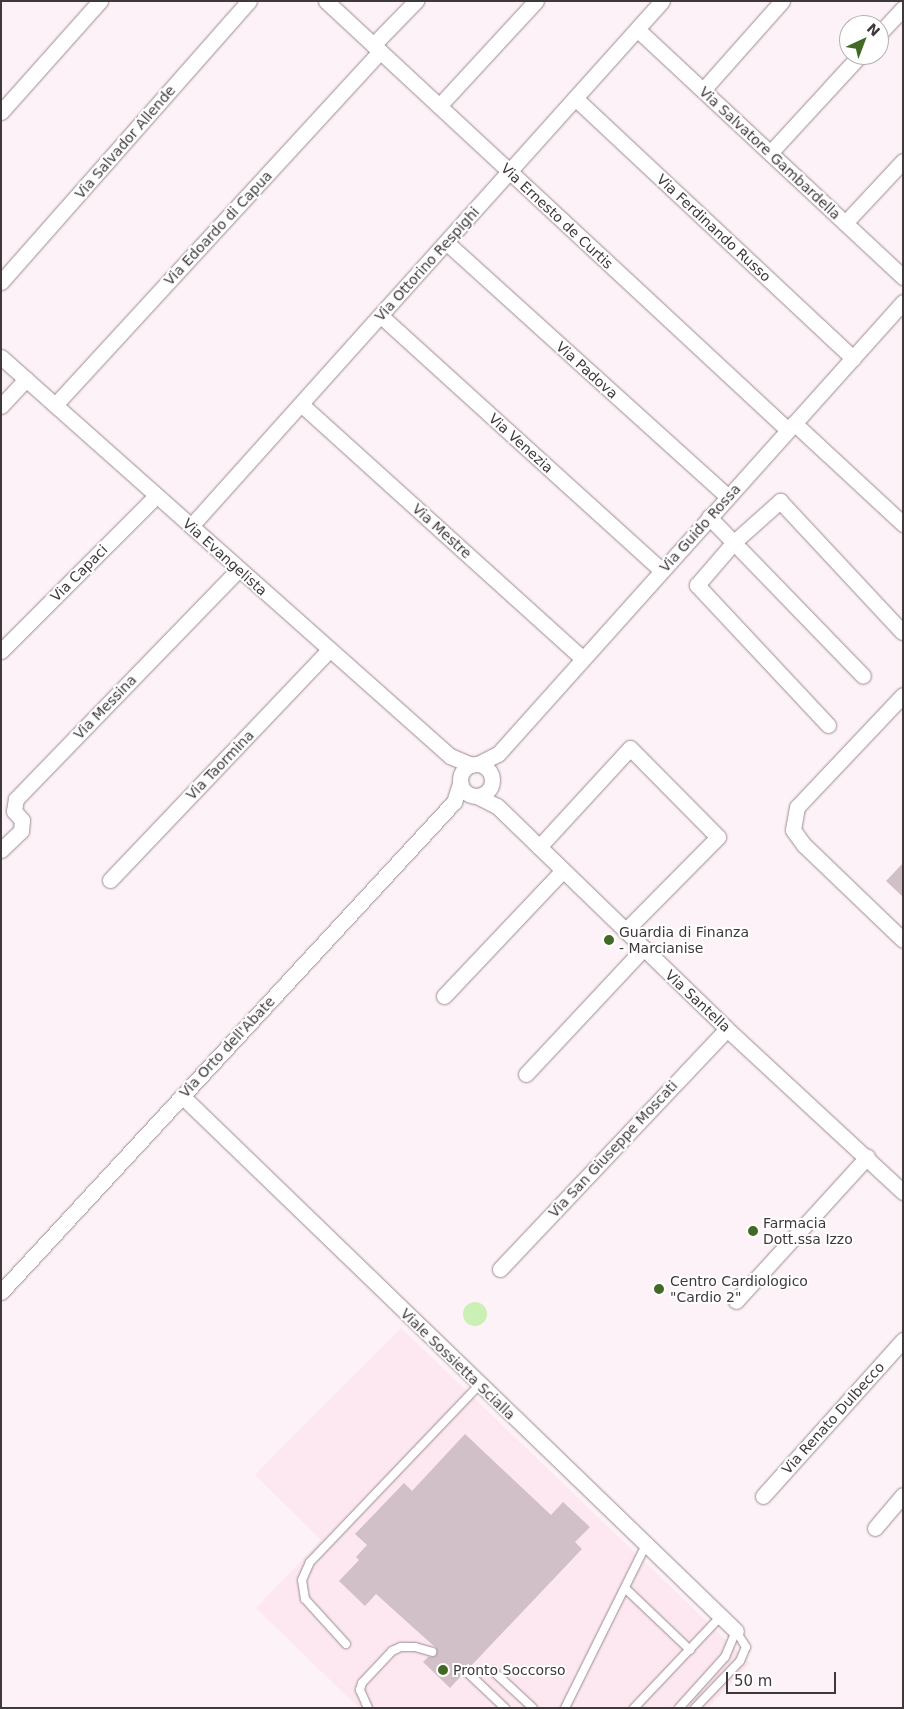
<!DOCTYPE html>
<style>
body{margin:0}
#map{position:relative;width:904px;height:1709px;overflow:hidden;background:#fdf2f7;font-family:"DejaVu Sans",sans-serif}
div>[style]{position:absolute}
.built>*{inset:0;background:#fde7f0}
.green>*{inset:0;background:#caf0b6}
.round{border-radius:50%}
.building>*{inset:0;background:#d1c0c7}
.roads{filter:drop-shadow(0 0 1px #9b8b91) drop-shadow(0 0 1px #9b8b91)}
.lane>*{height:8px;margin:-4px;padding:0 4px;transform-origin:4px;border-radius:4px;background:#fff}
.street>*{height:15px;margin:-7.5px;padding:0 7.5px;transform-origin:7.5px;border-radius:7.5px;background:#fff}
.street>.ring{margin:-7.5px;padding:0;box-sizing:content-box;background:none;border:15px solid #fff;border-radius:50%}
.dots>*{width:14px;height:14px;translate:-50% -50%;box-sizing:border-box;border:2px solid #fff;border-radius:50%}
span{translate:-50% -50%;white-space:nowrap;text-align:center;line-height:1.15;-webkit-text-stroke:4px #fff;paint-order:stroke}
.street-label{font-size:14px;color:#40393c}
.poi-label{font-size:14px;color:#40393c}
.left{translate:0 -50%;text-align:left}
.frame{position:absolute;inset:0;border:2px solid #40393c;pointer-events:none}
.north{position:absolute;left:839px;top:15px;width:50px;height:50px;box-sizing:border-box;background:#fff;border:1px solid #b3b0b1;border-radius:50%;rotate:43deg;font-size:14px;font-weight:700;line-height:20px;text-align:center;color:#40393c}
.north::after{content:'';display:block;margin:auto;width:18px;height:22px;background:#406a26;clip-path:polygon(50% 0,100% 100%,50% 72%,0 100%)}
.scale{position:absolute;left:726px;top:1672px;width:110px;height:22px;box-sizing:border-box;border:2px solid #40393c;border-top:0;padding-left:6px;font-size:15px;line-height:18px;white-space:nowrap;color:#40393c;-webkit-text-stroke:4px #fff;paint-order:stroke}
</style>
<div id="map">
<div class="built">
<div style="clip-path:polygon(401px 1328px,750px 1663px,708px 1708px,359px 1708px,256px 1608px,321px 1540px,255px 1475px)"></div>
</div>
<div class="green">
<div class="round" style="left:463px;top:1302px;width:24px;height:24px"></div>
</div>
<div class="building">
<div style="clip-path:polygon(903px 863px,903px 897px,886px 881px)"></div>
<div style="clip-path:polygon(465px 1434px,551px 1515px,563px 1502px,590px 1527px,575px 1542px,582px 1549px,470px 1667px,462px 1667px,462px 1675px,450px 1688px,423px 1662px,428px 1657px,436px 1656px,436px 1648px,376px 1594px,365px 1606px,339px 1581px,359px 1560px,356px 1557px,367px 1545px,355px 1534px,404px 1483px,412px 1491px)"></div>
</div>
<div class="roads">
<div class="lane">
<div style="left:625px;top:1588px;width:90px;rotate:43.6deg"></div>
<div style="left:346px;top:1644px;width:61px;rotate:-132.3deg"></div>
<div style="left:305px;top:1599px;width:19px;rotate:-99deg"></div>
<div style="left:302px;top:1580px;width:20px;rotate:-66deg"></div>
<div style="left:310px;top:1562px;width:245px;rotate:-46.3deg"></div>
<div style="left:466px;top:1671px;width:54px;rotate:43.5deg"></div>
<div style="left:493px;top:1671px;width:54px;rotate:42.8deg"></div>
<div style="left:368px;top:1708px;width:20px;rotate:-114deg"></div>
<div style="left:360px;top:1690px;width:7px;rotate:-74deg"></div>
<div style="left:362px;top:1683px;width:44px;rotate:-46.8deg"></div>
<div style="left:392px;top:1651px;width:10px;rotate:-24deg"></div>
<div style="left:401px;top:1647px;width:14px"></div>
<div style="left:415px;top:1647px;width:18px;rotate:16deg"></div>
<div style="left:565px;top:1708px;width:180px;rotate:-63.6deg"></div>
<div style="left:634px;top:1708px;width:125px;rotate:-46.6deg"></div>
<div style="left:679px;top:1708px;width:69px;rotate:-48deg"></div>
<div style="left:725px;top:1657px;width:28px;rotate:-67deg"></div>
<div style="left:736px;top:1631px;width:19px;rotate:58deg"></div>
<div style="left:746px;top:1647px;width:15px;rotate:113deg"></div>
<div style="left:740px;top:1661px;width:65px;rotate:133.8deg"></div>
</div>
<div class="street">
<div style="left:326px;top:1px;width:630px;rotate:42.88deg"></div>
<div style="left:637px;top:29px;width:364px;rotate:43deg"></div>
<div style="left:879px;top:34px;width:35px;rotate:-47deg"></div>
<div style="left:373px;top:45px;width:62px;rotate:-45.7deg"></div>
<div style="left:703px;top:90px;width:119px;rotate:-48.4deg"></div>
<div style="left:575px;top:98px;width:381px;rotate:43.1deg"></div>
<div style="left:439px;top:106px;width:143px;rotate:-47.3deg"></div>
<div style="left:1px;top:112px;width:149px;rotate:-48.3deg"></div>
<div style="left:770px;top:153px;width:133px;rotate:-47.4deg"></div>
<div style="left:845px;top:223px;width:85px;rotate:-46.9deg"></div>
<div style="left:447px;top:243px;width:379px;rotate:42.1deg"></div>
<div style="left:1px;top:282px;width:375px;rotate:-48.6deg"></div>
<div style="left:381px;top:316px;width:378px;rotate:42.2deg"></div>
<div style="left:1px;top:357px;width:601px;rotate:41.63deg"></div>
<div style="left:450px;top:756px;width:23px;rotate:23deg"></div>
<div style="left:55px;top:405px;width:480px;rotate:-47.4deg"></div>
<div style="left:302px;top:405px;width:377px;rotate:42.1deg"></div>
<div style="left:1px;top:406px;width:37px;rotate:-47deg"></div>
<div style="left:794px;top:423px;width:149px;rotate:42.8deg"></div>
<div style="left:709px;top:517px;width:221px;rotate:45.9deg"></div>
<div style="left:191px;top:526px;width:705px;rotate:-48.1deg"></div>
<div style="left:1px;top:651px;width:219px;rotate:-45deg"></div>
<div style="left:903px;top:695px;width:154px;rotate:133.4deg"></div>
<div style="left:797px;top:807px;width:23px;rotate:100deg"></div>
<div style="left:793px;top:830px;width:19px;rotate:54deg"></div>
<div style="left:804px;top:845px;width:137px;rotate:43.8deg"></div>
<div style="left:828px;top:725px;width:192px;rotate:-133.1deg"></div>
<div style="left:697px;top:585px;width:57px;rotate:-49.3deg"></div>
<div style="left:734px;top:542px;width:62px;rotate:-41.7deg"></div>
<div style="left:780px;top:501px;width:179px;rotate:47deg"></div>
<div style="left:478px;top:764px;width:22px;rotate:-27deg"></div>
<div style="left:498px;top:754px;width:607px;rotate:-48.14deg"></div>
<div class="ring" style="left:460px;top:764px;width:17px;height:17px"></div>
<div style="left:477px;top:796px;width:22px;rotate:27deg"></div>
<div style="left:497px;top:806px;width:320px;rotate:44.1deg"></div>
<div style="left:727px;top:1029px;width:240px;rotate:42.8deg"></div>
<div style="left:539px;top:847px;width:134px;rotate:-47.4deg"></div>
<div style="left:630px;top:748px;width:125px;rotate:45.3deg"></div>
<div style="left:718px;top:837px;width:132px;rotate:134.7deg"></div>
<div style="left:1px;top:850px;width:28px;rotate:-44deg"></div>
<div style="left:21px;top:831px;width:11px;rotate:-85deg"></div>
<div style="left:22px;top:820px;width:12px;rotate:-132deg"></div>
<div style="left:14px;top:811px;width:12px;rotate:-81deg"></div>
<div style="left:16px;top:799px;width:320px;rotate:-45.9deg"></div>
<div style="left:110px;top:880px;width:318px;rotate:-46.4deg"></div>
<div style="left:444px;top:996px;width:173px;rotate:-46.6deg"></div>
<div style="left:526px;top:1074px;width:171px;rotate:-46.9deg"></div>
<div style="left:182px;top:1096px;width:770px;rotate:44deg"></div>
<div style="left:500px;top:1269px;width:330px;rotate:-46.6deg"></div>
<div style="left:1px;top:1292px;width:667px;rotate:-47.25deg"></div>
<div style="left:454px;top:802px;width:20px;rotate:-72deg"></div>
<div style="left:736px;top:1301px;width:195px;rotate:-47.7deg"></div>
<div style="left:763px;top:1496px;width:210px;rotate:-48.1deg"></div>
<div style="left:875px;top:1528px;width:43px;rotate:-49.7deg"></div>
</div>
</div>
<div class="dots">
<div style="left:609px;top:940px;background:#406a26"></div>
<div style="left:753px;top:1231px;background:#406a26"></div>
<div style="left:659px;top:1289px;background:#406a26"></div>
<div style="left:443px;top:1670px;background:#406a26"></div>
</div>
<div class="street-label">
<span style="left:125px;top:142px;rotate:-49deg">Via Salvador Allende</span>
<span style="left:770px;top:153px;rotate:43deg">Via Salvatore Gambardella</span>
<span style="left:557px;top:216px;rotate:43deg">Via Ernesto de Curtis</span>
<span style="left:218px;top:228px;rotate:-47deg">Via Edoardo di Capua</span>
<span style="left:714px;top:228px;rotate:43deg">Via Ferdinando Russo</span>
<span style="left:427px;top:264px;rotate:-48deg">Via Ottorino Respighi</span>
<span style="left:587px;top:370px;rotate:42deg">Via Padova</span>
<span style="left:521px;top:443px;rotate:42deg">Via Venezia</span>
<span style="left:700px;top:528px;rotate:-48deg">Via Guido Rossa</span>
<span style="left:442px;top:531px;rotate:42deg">Via Mestre</span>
<span style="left:225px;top:557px;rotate:42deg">Via Evangelista</span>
<span style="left:79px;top:573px;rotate:-45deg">Via Capaci</span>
<span style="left:105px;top:707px;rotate:-46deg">Via Messina</span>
<span style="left:220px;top:765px;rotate:-46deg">Via Taormina</span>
<span style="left:698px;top:1001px;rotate:43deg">Via Santella</span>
<span style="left:227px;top:1047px;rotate:-47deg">Via Orto dell'Abate</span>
<span style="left:613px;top:1149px;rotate:-47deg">Via San Giuseppe Moscati</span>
<span style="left:458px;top:1364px;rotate:44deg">Viale Sossietta Scialla</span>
<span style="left:833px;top:1418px;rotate:-48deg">Via Renato Dulbecco</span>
</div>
<div class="poi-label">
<span class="left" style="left:619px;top:940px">Guardia di Finanza<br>- Marcianise</span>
<span class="left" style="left:763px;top:1231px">Farmacia<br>Dott.ssa Izzo</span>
<span class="left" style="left:670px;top:1289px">Centro Cardiologico<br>"Cardio 2"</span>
<span class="left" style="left:453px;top:1670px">Pronto Soccorso</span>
</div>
<div class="frame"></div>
<div class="north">N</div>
<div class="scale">50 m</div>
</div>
